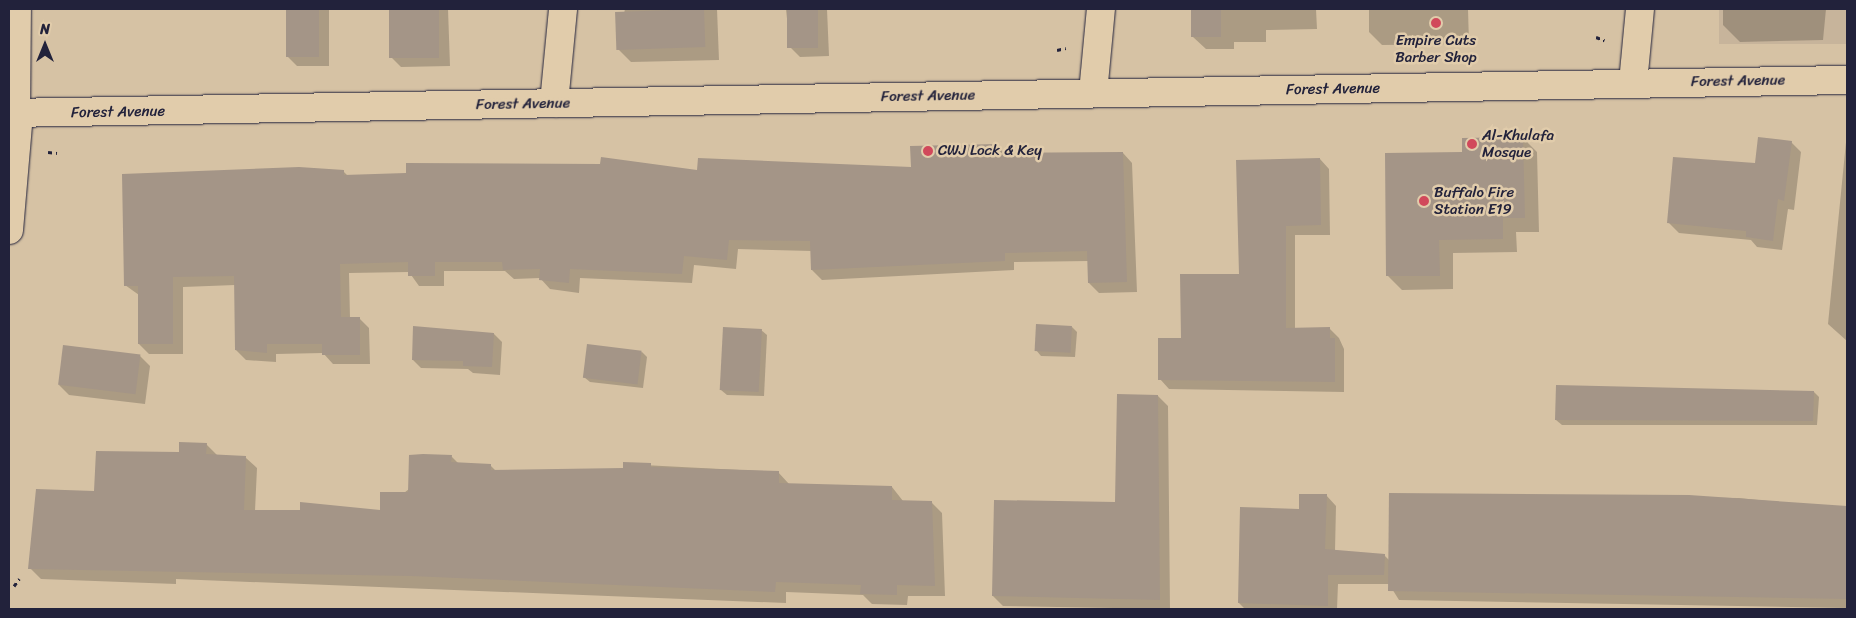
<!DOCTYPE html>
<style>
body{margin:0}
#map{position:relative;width:1856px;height:618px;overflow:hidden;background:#d6c2a4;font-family:Sriracha,sans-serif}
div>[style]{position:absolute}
.built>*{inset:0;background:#c7b49b;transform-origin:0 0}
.shadow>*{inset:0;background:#0003}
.building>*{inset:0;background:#a49587;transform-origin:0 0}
.path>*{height:3px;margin-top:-1.5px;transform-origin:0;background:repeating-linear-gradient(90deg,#22223b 0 4px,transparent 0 8px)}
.roads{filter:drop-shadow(0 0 1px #22223b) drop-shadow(0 0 1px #22223b)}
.lane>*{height:21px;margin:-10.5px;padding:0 10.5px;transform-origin:10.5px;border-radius:10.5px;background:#e1ccab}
.street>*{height:28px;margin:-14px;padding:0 14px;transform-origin:14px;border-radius:14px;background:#e1ccab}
.secondary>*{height:28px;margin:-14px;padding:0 14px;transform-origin:14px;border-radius:14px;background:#e1ccab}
.dots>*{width:14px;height:14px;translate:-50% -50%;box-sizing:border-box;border:2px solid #e1ccab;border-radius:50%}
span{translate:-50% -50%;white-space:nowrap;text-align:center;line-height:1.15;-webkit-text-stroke:5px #e1ccab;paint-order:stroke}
.poi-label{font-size:15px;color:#22223b}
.left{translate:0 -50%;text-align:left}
.street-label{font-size:15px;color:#22223b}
.frame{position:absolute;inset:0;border:10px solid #22223b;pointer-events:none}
.north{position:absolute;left:20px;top:20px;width:50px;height:50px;-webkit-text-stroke:4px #e1ccab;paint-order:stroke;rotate:0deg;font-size:14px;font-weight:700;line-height:20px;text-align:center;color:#22223b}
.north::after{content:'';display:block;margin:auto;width:18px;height:22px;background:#22223b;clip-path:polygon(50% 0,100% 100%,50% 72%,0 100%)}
</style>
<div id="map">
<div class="built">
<div style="left:1719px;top:9px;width:128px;height:35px"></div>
</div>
<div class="shadow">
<div style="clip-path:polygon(287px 9px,329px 9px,329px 66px,297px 66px,287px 56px)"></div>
<div style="clip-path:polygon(390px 9px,448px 9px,450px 66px,401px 67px,391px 57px)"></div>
<div style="clip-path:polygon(625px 9px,717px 9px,719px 60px,631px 62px,617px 48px)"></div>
<div style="clip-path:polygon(786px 9px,827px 9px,829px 56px,800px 57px,790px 47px)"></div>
<div style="clip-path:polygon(1193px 9px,1316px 9px,1317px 29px,1266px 30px,1266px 42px,1234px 42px,1234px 49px,1206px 49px,1193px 37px)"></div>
<div style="clip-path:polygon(1369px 9px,1468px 9px,1469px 44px,1382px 45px,1369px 32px)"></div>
<div style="clip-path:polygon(1723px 9px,1826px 9px,1823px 40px,1740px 42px,1723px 25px)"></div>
<div style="clip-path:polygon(1847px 132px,1847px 341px,1828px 324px)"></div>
<div style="clip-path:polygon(1523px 138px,1537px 152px,1539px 232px,1516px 232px,1517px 252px,1453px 253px,1453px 289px,1402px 290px,1388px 276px,1464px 154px)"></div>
<div style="clip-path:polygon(1791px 142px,1801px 152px,1794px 210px,1788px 209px,1782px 250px,1757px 247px,1751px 240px,1679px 233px,1669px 223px)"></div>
<div style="clip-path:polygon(997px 146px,1006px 154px,1123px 153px,1132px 163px,1137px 292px,1099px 293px,1089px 283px,1089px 261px,1014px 262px,1014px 270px,822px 280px,812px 270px,812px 251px,738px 249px,736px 269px,694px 265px,692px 283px,580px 278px,579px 293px,550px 289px,540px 278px,514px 279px,505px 271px,444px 271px,444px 286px,419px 286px,409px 272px,349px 273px,350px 318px,359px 318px,369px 328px,370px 364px,333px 364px,323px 353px,276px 354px,276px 362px,246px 360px,236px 350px,235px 285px,183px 287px,183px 354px,149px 354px,139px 344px,139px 295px,125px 285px,343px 171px,348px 176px,912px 169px)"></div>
<div style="clip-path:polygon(1320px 159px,1329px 169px,1330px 235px,1295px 235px,1295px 329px,1329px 328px,1339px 338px,1344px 349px,1344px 392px,1169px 389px,1160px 379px,1182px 340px,1240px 275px)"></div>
<div style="clip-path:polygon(1072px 327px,1077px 332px,1075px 357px,1041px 356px,1036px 350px)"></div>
<div style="clip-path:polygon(761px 330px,767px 335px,764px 396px,727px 395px,721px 390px)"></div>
<div style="clip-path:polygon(494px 334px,502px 342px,500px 375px,473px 373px,468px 369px,421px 368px,413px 360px)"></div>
<div style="clip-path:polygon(642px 352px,647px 357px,643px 388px,590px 382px,584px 377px)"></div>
<div style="clip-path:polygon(140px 356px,150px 366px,145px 404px,69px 395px,59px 385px)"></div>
<div style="clip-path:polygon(1814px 392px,1819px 397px,1817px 425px,1562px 425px,1556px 420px)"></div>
<div style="clip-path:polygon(1158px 396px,1168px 406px,1170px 609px,1003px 606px,993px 596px,1116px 503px)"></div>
<div style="clip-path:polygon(206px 444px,217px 455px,246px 458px,257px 468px,255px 511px,381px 511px,451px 456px,459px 464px,490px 465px,496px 471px,624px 469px,624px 464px,778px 472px,789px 484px,892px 487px,903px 501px,931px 502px,942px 513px,945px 596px,908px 596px,907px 605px,872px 604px,863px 595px,786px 592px,786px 603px,176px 579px,176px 584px,41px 579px,30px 568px,95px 492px)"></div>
<div style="clip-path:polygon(1391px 494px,1739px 498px,1847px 509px,1847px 608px,1399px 600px,1389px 584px,1338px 584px,1337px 609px,1245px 609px,1239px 603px,1300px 510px,1326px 495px,1336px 506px,1335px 551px,1384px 555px,1389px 560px)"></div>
</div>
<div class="building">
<div style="left:286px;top:9px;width:33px;height:48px"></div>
<div style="left:389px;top:9px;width:50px;height:49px"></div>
<div style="left:704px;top:9px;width:38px;height:89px;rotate:88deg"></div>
<div style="left:787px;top:9px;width:31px;height:39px"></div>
<div style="left:1191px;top:9px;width:30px;height:28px"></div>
<div style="clip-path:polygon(1523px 137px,1525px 218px,1503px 218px,1503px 239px,1439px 240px,1440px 276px,1386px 276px,1385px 153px,1462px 152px,1462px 138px)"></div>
<div style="clip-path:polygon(1758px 137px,1792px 141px,1784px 201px,1778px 199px,1773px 241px,1746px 237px,1746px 231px,1667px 223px,1673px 157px,1755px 163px)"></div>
<div style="clip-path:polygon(998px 144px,998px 153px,1123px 152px,1127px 282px,1088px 283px,1087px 251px,1005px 253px,1005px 261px,811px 270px,810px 241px,729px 240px,727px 260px,684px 256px,682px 274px,570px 269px,569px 283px,539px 280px,540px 269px,503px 270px,502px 262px,435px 262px,435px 276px,408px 276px,408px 262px,340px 264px,341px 317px,360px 317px,360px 355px,322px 355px,322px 344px,267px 344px,267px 353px,235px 350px,234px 276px,173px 277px,173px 344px,138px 344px,138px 286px,124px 286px,122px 174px,299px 167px,344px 170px,344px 175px,406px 173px,406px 163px,600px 164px,601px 157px,697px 170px,698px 158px,911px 167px,910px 146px)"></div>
<div style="clip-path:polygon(1320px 158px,1321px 225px,1286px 226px,1286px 328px,1330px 327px,1330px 338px,1335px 338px,1335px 382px,1158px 380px,1158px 338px,1181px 338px,1180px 274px,1239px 274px,1236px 160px)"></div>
<div style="left:1036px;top:324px;width:36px;height:27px;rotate:3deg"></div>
<div style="clip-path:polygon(413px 326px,494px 333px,492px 367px,463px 366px,463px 361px,412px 360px)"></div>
<div style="left:723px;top:327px;width:39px;height:63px;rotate:3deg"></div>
<div style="left:587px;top:344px;width:55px;height:34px;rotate:7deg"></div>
<div style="left:63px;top:345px;width:78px;height:40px;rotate:7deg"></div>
<div style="clip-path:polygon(1556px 385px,1814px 391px,1813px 421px,1555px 420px)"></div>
<div style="clip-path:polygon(1117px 394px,1158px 395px,1160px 600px,992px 596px,994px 500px,1115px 502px)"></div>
<div style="clip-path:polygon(179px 442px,207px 443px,206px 454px,246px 456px,244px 510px,300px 510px,300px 502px,380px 510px,380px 492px,408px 492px,409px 455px,423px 454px,452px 455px,451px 462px,491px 464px,491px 470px,623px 468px,623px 462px,651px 463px,651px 467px,779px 471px,779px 483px,892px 486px,892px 500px,932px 501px,935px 586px,897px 585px,897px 595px,860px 594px,861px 585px,776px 582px,775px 592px,411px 576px,28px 569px,36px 489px,94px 491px,96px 451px,179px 452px)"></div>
<div style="clip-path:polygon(1389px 493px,1689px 495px,1847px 506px,1847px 599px,1388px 591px)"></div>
<div style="clip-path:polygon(1299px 494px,1327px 494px,1325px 549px,1385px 554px,1384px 575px,1328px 575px,1328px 606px,1238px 603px,1240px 507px,1299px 509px)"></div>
</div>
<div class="path">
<div style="left:1596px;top:37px;width:9px;rotate:21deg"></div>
<div style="left:1057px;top:50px;width:9px;rotate:-13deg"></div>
<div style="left:48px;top:152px;width:9px;rotate:6deg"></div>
<div style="left:14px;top:586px;width:9px;rotate:-54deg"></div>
</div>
<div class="roads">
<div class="lane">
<div style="left:19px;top:114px;width:105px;rotate:-89.5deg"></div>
</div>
<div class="street">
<div style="left:1633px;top:83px;width:74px;rotate:-84.6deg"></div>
<div style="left:1093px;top:93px;width:84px;rotate:-84.6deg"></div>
<div style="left:554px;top:103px;width:94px;rotate:-84.5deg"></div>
<div style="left:9px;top:230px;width:116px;rotate:-85.1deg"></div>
</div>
<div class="secondary">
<div style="left:9px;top:113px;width:1838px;rotate:-1.03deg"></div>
</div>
</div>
<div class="dots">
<div style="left:1436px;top:23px;background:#d1495b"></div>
<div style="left:1472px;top:144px;background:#d1495b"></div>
<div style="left:928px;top:151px;background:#d1495b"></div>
<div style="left:1424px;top:201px;background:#d1495b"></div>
</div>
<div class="poi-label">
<span style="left:1436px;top:49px">Empire Cuts<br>Barber Shop</span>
<span class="left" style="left:1482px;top:144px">Al-Khulafa<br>Mosque</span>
<span class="left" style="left:938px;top:151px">CWJ Lock &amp; Key</span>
<span class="left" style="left:1434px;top:201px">Buffalo Fire<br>Station E19</span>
</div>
<div class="street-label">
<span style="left:1738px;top:81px;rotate:-1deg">Forest Avenue</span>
<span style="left:1333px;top:89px;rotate:-1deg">Forest Avenue</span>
<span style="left:928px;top:96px;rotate:-1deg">Forest Avenue</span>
<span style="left:523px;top:104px;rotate:-1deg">Forest Avenue</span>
<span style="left:118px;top:112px;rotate:-1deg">Forest Avenue</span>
</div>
<div class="frame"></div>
<div class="north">N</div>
</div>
